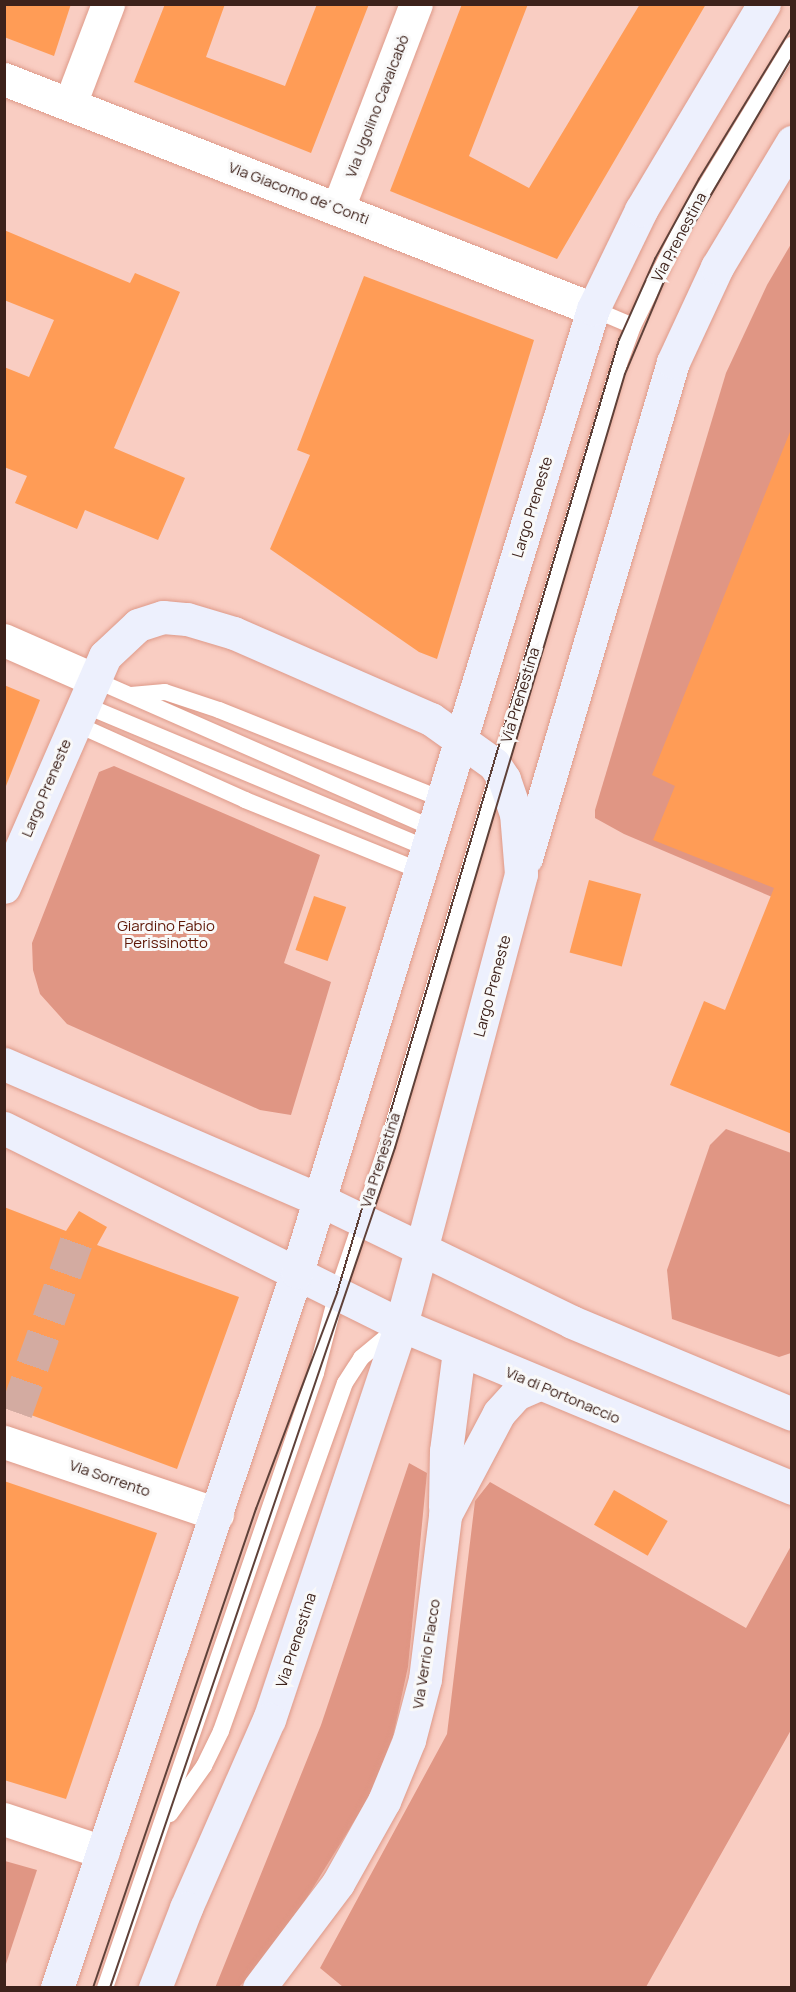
<!DOCTYPE html>
<meta charset="utf-8">
<style>
body{margin:0}
#map{position:relative;width:796px;height:1992px;overflow:hidden;background:#f9cdc2;font-family:Manrope,sans-serif}
div>[style]{position:absolute}
.green>*{inset:0;background:#e09684}
.building>*{inset:0;background:#ff9c56;transform-origin:0 0}
.street-tunnel>*{height:33px;margin-top:-16.5px;transform-origin:0;background:repeating-linear-gradient(90deg,#d3aba1 0 33px,transparent 0 49px)}
.roads{filter:drop-shadow(0 0 2px #de9a89) drop-shadow(0 0 2px #de9a89)}
.lane>*{height:16px;margin:-8px;padding:0 8px;transform-origin:8px;border-radius:8px;background:#fff}
.street>*{height:33px;margin:-16.5px;padding:0 16.5px;transform-origin:16.5px;border-radius:16.5px;background:#fff}
.secondary>*{height:33px;margin:-16.5px;padding:0 16.5px;transform-origin:16.5px;border-radius:16.5px;background:#edf0fd}
.tram>*{height:1.5px;margin:-0.75px;padding:0 0.75px;transform-origin:0.75px;border-radius:0.75px;background:#5f4139}
span{translate:-50% -50%;white-space:nowrap;text-align:center;line-height:1.15;-webkit-text-stroke:6px #f9f9f9;paint-order:stroke}
.street-label{font-size:15px;color:#3d221b}
.park-label{font-size:15px;color:#5d1706}
.frame{position:absolute;inset:0;border:6px solid #3d221b;pointer-events:none}
</style>
<div id="map">
<div class="green">
<div style="clip-path:polygon(791px 244px,791px 905px,624px 834px,595px 818px,595px 810px,726px 373px,767px 285px)"></div>
<div style="clip-path:polygon(114px 766px,320px 855px,284px 963px,331px 982px,291px 1115px,260px 1110px,67px 1024px,40px 994px,33px 970px,32px 943px,99px 772px)"></div>
<div style="clip-path:polygon(726px 1129px,791px 1153px,791px 1353px,779px 1357px,672px 1319px,667px 1270px,710px 1145px)"></div>
<div style="clip-path:polygon(409px 1463px,427px 1473px,408px 1667px,393px 1736px,371px 1794px,272px 1954px,239px 1987px,215px 1988px,321px 1725px)"></div>
<div style="clip-path:polygon(490px 1482px,746px 1628px,791px 1546px,791px 1730px,646px 1987px,343px 1987px,320px 1968px,447px 1734px,475px 1501px)"></div>
<div style="clip-path:polygon(5px 1861px,37px 1870px,5px 1967px,4px 1861px)"></div>
</div>
<div class="building">
<div style="clip-path:polygon(4px 4px,71px 4px,54px 56px,4px 37px)"></div>
<div style="clip-path:polygon(165px 4px,225px 4px,206px 57px,285px 86px,317px 4px,369px 4px,311px 153px,134px 82px)"></div>
<div style="clip-path:polygon(462px 4px,528px 4px,469px 156px,529px 188px,640px 4px,706px 4px,557px 259px,390px 191px)"></div>
<div style="clip-path:polygon(4px 230px,130px 283px,135px 273px,180px 292px,114px 448px,185px 478px,158px 540px,85px 510px,77px 529px,15px 503px,27px 476px,4px 467px,4px 367px,29px 377px,54px 320px,4px 300px)"></div>
<div style="clip-path:polygon(364px 276px,534px 340px,437px 659px,419px 652px,270px 549px,310px 455px,297px 450px)"></div>
<div style="clip-path:polygon(790px 432px,792px 433px,792px 1134px,670px 1085px,704px 1001px,725px 1010px,774px 888px,653px 840px,675px 786px,652px 775px)"></div>
<div style="clip-path:polygon(4px 685px,40px 700px,6px 786px,4px 786px)"></div>
<div style="left:589px;top:880px;width:54px;height:75px;rotate:15deg"></div>
<div style="left:314px;top:896px;width:34px;height:57px;rotate:19deg"></div>
<div style="clip-path:polygon(4px 1207px,66px 1231px,79px 1211px,107px 1227px,97px 1245px,239px 1297px,177px 1469px,4px 1405px)"></div>
<div style="clip-path:polygon(4px 1481px,157px 1533px,66px 1799px,4px 1780px)"></div>
<div style="left:614px;top:1490px;width:62px;height:40px;rotate:30deg"></div>
</div>
<div class="street-tunnel">
<div style="left:16px;top:1412px;width:192px;rotate:-70.5deg"></div>
</div>
<div class="roads">
<div class="lane">
<div style="left:593px;top:309px;width:43px;rotate:23deg"></div>
<div style="left:93px;top:679px;width:370px;rotate:23.7deg"></div>
<div style="left:131px;top:695px;width:34px;rotate:-5deg"></div>
<div style="left:165px;top:692px;width:57px;rotate:18.4deg"></div>
<div style="left:219px;top:710px;width:240px;rotate:21.8deg"></div>
<div style="left:82px;top:704px;width:373px;rotate:22.7deg"></div>
<div style="left:74px;top:723px;width:188px;rotate:24.2deg"></div>
<div style="left:245px;top:800px;width:187px;rotate:22deg"></div>
<div style="left:170px;top:1814px;width:59px;rotate:-54.7deg"></div>
<div style="left:204px;top:1766px;width:39px;rotate:-64deg"></div>
<div style="left:221px;top:1731px;width:369px;rotate:-70.4deg"></div>
<div style="left:345px;top:1383px;width:30px;rotate:-57deg"></div>
<div style="left:361px;top:1358px;width:47px;rotate:-39.8deg"></div>
<div style="left:105px;top:1988px;width:650px;rotate:-71.06deg"></div>
<div style="left:316px;top:1373px;width:83px;rotate:-75.3deg"></div>
<div style="left:337px;top:1293px;width:156px;rotate:-71.3deg"></div>
<div style="left:387px;top:1145px;width:815px;rotate:-73.46deg"></div>
<div style="left:619px;top:364px;width:40px;rotate:-69.8deg"></div>
<div style="left:633px;top:326px;width:122px;rotate:-63.6deg"></div>
<div style="left:687px;top:217px;width:202px;rotate:-58.6deg"></div>
</div>
<div class="street">
<div style="left:4px;top:79px;width:632px;rotate:21.33deg"></div>
<div style="left:70px;top:104px;width:107px;rotate:-69.2deg"></div>
<div style="left:338px;top:208px;width:218px;rotate:-69.1deg"></div>
<div style="left:4px;top:640px;width:97px;rotate:23.7deg"></div>
<div style="left:4px;top:1442px;width:225px;rotate:18.7deg"></div>
<div style="left:4px;top:1819px;width:104px;rotate:18.4deg"></div>
</div>
<div class="secondary">
<div style="left:526px;top:858px;width:517px;rotate:-73.49deg"></div>
<div style="left:673px;top:362px;width:105px;rotate:-65.1deg"></div>
<div style="left:717px;top:267px;width:146px;rotate:-59deg"></div>
<div style="left:4px;top:887px;width:252px;rotate:-66.4deg"></div>
<div style="left:105px;top:656px;width:45px;rotate:-43.2deg"></div>
<div style="left:138px;top:625px;width:26px;rotate:-18deg"></div>
<div style="left:163px;top:617px;width:24px;rotate:5deg"></div>
<div style="left:187px;top:619px;width:49px;rotate:16.6deg"></div>
<div style="left:234px;top:633px;width:215px;rotate:23.6deg"></div>
<div style="left:431px;top:719px;width:77px;rotate:35.5deg"></div>
<div style="left:494px;top:764px;width:18px;rotate:56deg"></div>
<div style="left:504px;top:779px;width:36px;rotate:71deg"></div>
<div style="left:516px;top:813px;width:61px;rotate:85.3deg"></div>
<div style="left:521px;top:874px;width:467px;rotate:104.9deg"></div>
<div style="left:401px;top:1325px;width:416px;rotate:108.5deg"></div>
<div style="left:269px;top:1719px;width:206px;rotate:113.7deg"></div>
<div style="left:186px;top:1908px;width:86px;rotate:111.2deg"></div>
<div style="left:4px;top:1064px;width:342px;rotate:23.3deg"></div>
<div style="left:318px;top:1199px;width:282px;rotate:25.8deg"></div>
<div style="left:572px;top:1322px;width:238px;rotate:22.7deg"></div>
<div style="left:4px;top:1128px;width:443px;rotate:26.4deg"></div>
<div style="left:401px;top:1325px;width:424px;rotate:22.6deg"></div>
<div style="left:445px;top:1507px;width:56px;rotate:-89deg"></div>
<div style="left:446px;top:1451px;width:101px;rotate:-82.6deg"></div>
<div style="left:57px;top:1988px;width:755px;rotate:-71.47deg"></div>
<div style="left:297px;top:1272px;width:1007px;rotate:-72.91deg"></div>
<div style="left:593px;top:309px;width:110px;rotate:-64.1deg"></div>
<div style="left:641px;top:210px;width:240px;rotate:-59.2deg"></div>
<div style="left:259px;top:1988px;width:131px;rotate:-53deg"></div>
<div style="left:338px;top:1883px;width:94px;rotate:-60.7deg"></div>
<div style="left:384px;top:1801px;width:66px;rotate:-67.7deg"></div>
<div style="left:409px;top:1740px;width:63px;rotate:-75.3deg"></div>
<div style="left:425px;top:1679px;width:165px;rotate:-83deg"></div>
<div style="left:445px;top:1515px;width:115px;rotate:-62.1deg"></div>
<div style="left:499px;top:1413px;width:25px;rotate:-48deg"></div>
<div style="left:516px;top:1394px;width:22px;rotate:-24deg"></div>
</div>
</div>
<div class="tram">
<div style="left:93px;top:1988px;width:506px;rotate:-71.21deg"></div>
<div style="left:256px;top:1509px;width:231px;rotate:-69.4deg"></div>
<div style="left:337px;top:1293px;width:994px;rotate:-73.52deg"></div>
<div style="left:619px;top:340px;width:89px;rotate:-66deg"></div>
<div style="left:655px;top:259px;width:91px;rotate:-61.2deg"></div>
<div style="left:699px;top:179px;width:178px;rotate:-58.5deg"></div>
<div style="left:110px;top:1988px;width:887px;rotate:-71.26deg"></div>
<div style="left:395px;top:1148px;width:807px;rotate:-73.45deg"></div>
<div style="left:625px;top:374px;width:126px;rotate:-67.1deg"></div>
<div style="left:674px;top:258px;width:232px;rotate:-59.5deg"></div>
</div>
<div class="street-label">
<span style="left:377px;top:106px;rotate:-69deg">Via Ugolino Cavalcabò</span>
<span style="left:299px;top:193px;rotate:21deg">Via Giacomo de' Conti</span>
<span style="left:679px;top:237px;rotate:-62deg">Via Prenestina</span>
<span style="left:532px;top:507px;rotate:-73deg">Largo Preneste</span>
<span style="left:520px;top:695px;rotate:-73deg">Via Prenestina</span>
<span style="left:46px;top:788px;rotate:-67deg">Largo Preneste</span>
<span style="left:492px;top:986px;rotate:-75deg">Largo Preneste</span>
<span style="left:380px;top:1160px;rotate:-72deg">Via Prenestina</span>
<span style="left:563px;top:1395px;rotate:23deg">Via di Portonaccio</span>
<span style="left:110px;top:1478px;rotate:19deg">Via Sorrento</span>
<span style="left:296px;top:1640px;rotate:-72deg">Via Prenestina</span>
<span style="left:426px;top:1654px;rotate:-81deg">Via Verrio Flacco</span>
</div>
<div class="park-label">
<span style="left:166px;top:934px">Giardino Fabio<br>Perissinotto</span>
</div>
<div class="frame"></div>
</div>
